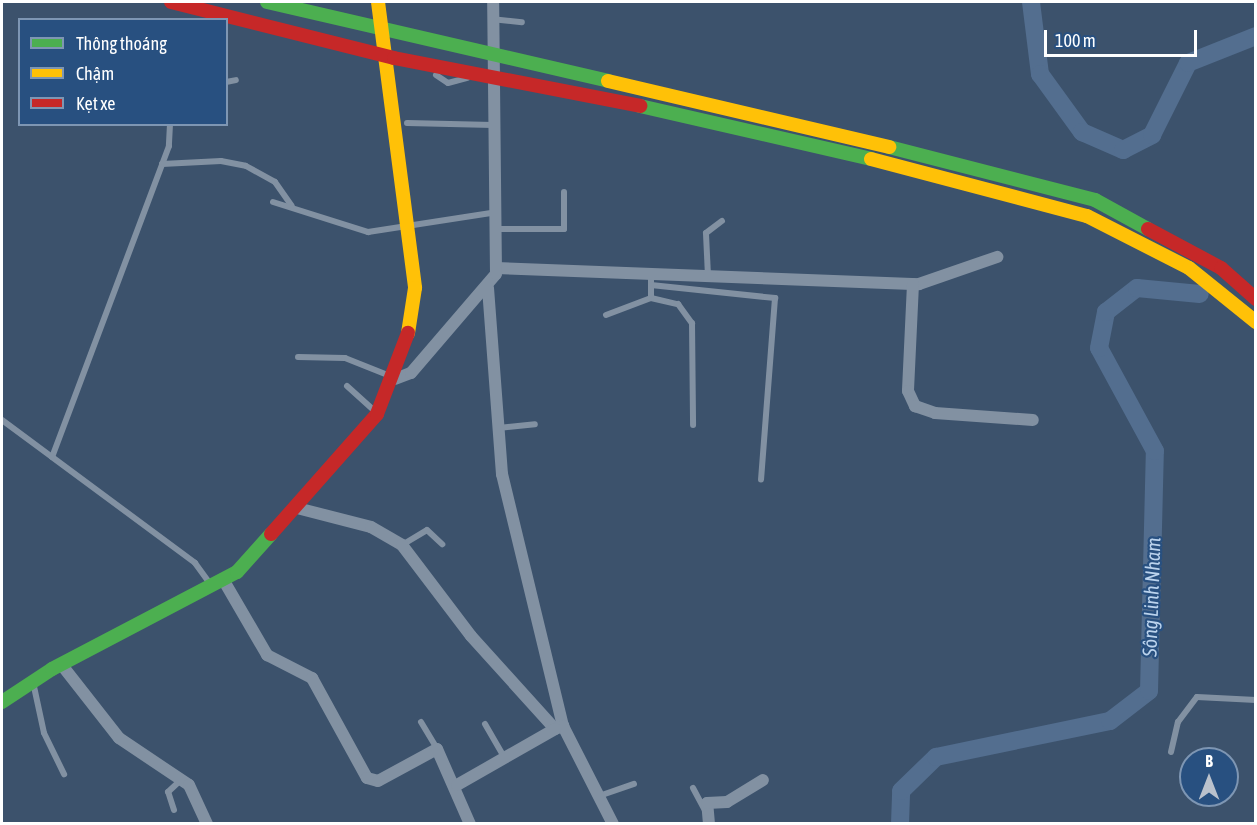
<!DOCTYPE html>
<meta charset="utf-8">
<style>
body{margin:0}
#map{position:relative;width:1257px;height:825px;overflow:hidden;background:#3c526c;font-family:"Asap Condensed",sans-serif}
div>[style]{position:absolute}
.river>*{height:18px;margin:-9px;padding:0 9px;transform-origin:9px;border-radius:9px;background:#536e8f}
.lane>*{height:6px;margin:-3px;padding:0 3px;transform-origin:3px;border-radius:3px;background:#8291a2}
.street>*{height:12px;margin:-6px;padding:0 6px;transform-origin:6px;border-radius:6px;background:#8291a2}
.fast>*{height:14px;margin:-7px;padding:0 7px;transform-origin:7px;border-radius:7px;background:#4caf50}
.slow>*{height:14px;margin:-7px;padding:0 7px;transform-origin:7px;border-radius:7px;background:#ffc107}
.jam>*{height:14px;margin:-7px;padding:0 7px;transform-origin:7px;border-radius:7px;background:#c62828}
span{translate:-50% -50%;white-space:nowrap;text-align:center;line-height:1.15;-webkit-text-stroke:4.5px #285080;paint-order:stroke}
.water-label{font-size:20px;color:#bbd3ed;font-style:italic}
.frame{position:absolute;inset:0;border:3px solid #fff;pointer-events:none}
.legend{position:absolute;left:18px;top:18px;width:210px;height:108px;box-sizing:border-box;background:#285080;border:2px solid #7e96b3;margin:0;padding:8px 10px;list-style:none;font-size:18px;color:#fff}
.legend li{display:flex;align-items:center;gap:12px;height:30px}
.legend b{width:30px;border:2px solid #7e96b3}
.north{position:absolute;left:1179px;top:747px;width:60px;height:60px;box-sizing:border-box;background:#285080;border:2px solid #7e96b3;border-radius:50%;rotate:0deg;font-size:16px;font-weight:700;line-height:24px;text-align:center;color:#fff}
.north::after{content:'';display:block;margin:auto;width:21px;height:27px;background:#bbc2cc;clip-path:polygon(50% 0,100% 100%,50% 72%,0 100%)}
.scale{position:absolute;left:1044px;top:30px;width:153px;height:27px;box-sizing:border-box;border:3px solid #fff;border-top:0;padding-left:8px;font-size:18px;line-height:21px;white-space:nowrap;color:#fff;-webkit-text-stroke:4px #285080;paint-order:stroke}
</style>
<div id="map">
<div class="river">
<div style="left:1031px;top:2px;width:73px;rotate:82.9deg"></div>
<div style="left:1040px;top:74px;width:72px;rotate:54.1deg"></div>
<div style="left:1082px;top:132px;width:45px;rotate:23.7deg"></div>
<div style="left:1123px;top:150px;width:33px;rotate:-27deg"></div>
<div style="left:1152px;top:135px;width:80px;rotate:-63.4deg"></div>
<div style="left:1188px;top:63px;width:73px;rotate:-21.7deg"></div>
<div style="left:900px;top:824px;width:33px;rotate:-88deg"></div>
<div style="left:901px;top:791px;width:49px;rotate:-44.2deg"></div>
<div style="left:936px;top:757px;width:178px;rotate:-11.7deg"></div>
<div style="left:1110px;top:721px;width:49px;rotate:-37.6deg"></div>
<div style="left:1149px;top:691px;width:240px;rotate:-88.6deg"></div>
<div style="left:1155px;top:451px;width:117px;rotate:-118.5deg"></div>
<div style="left:1099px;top:348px;width:37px;rotate:-79deg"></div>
<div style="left:1106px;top:312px;width:39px;rotate:-38deg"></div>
<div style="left:1137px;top:288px;width:63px;rotate:5.4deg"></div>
</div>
<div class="lane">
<div style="left:491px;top:19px;width:31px;rotate:6deg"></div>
<div style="left:436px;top:75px;width:14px;rotate:34deg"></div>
<div style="left:448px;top:83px;width:20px;rotate:-15deg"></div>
<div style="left:226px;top:82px;width:10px;rotate:-11deg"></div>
<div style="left:407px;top:123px;width:86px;rotate:1.3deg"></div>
<div style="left:170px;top:124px;width:22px;rotate:93deg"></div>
<div style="left:169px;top:146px;width:332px;rotate:110.6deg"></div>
<div style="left:52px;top:457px;width:178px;rotate:36.5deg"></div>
<div style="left:195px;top:563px;width:26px;rotate:54deg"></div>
<div style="left:162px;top:164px;width:59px;rotate:-2.9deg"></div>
<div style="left:221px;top:161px;width:25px;rotate:11deg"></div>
<div style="left:246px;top:166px;width:33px;rotate:29deg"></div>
<div style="left:275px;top:182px;width:29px;rotate:55deg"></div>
<div style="left:273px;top:202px;width:100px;rotate:17.5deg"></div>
<div style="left:368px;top:232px;width:131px;rotate:-8.8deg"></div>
<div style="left:498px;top:229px;width:66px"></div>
<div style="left:564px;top:229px;width:37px;rotate:-90deg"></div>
<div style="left:651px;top:274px;width:11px;rotate:90deg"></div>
<div style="left:651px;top:285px;width:125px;rotate:6deg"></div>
<div style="left:775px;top:298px;width:182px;rotate:94.4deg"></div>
<div style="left:708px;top:276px;width:43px;rotate:-92.7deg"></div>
<div style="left:706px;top:233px;width:20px;rotate:-37deg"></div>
<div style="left:651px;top:298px;width:28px;rotate:13deg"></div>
<div style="left:678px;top:304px;width:24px;rotate:54deg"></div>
<div style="left:692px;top:323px;width:102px;rotate:89.4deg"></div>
<div style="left:606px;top:315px;width:48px;rotate:-20.7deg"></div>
<div style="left:651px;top:298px;width:13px;rotate:-90deg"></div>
<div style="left:298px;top:357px;width:47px;rotate:1.2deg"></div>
<div style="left:345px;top:358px;width:48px;rotate:21.8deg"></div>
<div style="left:347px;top:386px;width:38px;rotate:42deg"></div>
<div style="left:2px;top:420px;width:62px;rotate:36.5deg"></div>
<div style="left:499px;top:428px;width:36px;rotate:-6deg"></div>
<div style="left:402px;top:545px;width:29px;rotate:-31deg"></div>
<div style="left:427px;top:530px;width:21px;rotate:43deg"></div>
<div style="left:33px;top:682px;width:52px;rotate:77.8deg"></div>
<div style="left:44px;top:733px;width:46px;rotate:64deg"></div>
<div style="left:421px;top:722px;width:31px;rotate:59deg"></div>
<div style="left:485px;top:724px;width:39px;rotate:60deg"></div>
<div style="left:1171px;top:752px;width:31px;rotate:-77deg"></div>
<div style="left:1178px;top:722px;width:31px;rotate:-53deg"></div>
<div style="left:1197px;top:697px;width:59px;rotate:2.9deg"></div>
<div style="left:693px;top:788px;width:24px;rotate:62deg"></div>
<div style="left:599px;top:796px;width:37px;rotate:-19deg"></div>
<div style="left:174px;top:810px;width:19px;rotate:-108deg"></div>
<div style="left:168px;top:792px;width:19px;rotate:-43deg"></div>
</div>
<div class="street">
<div style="left:496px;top:268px;width:423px;rotate:2.2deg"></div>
<div style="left:919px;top:284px;width:83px;rotate:-19.1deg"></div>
<div style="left:913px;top:284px;width:107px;rotate:92.7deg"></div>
<div style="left:908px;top:391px;width:17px;rotate:65deg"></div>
<div style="left:915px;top:406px;width:21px;rotate:19deg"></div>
<div style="left:935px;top:413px;width:98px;rotate:4.1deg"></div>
<div style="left:488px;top:288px;width:187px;rotate:85.7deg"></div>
<div style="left:502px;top:474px;width:259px;rotate:76.4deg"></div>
<div style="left:395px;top:379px;width:17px;rotate:-21deg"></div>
<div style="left:411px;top:373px;width:130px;rotate:-49.4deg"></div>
<div style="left:496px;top:274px;width:272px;rotate:-90.6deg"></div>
<div style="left:297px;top:508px;width:76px;rotate:14.4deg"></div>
<div style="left:371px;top:527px;width:36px;rotate:30deg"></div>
<div style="left:402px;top:545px;width:114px;rotate:52.8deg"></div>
<div style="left:471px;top:636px;width:125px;rotate:47.9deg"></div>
<div style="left:555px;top:729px;width:9px;rotate:-21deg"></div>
<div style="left:563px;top:726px;width:110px;rotate:63deg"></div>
<div style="left:224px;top:581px;width:86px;rotate:59.8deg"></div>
<div style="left:267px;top:655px;width:51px;rotate:27.1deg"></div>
<div style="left:312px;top:678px;width:114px;rotate:61.2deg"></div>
<div style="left:367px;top:778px;width:11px;rotate:15deg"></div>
<div style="left:378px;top:781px;width:67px;rotate:-28.5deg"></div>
<div style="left:437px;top:749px;width:82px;rotate:66.3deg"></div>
<div style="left:61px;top:664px;width:94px;rotate:51.9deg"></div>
<div style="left:119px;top:738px;width:84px;rotate:33.9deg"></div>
<div style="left:189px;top:785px;width:43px;rotate:65.2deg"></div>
<div style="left:457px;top:785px;width:113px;rotate:-29.7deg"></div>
<div style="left:709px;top:824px;width:21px;rotate:-95deg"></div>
<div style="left:707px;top:803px;width:20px;rotate:-3deg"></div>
<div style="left:727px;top:802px;width:42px;rotate:-31.4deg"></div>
</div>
<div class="fast">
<div style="left:267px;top:2px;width:350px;rotate:13deg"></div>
<div style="left:640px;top:106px;width:237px;rotate:12.9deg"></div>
<div style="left:889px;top:147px;width:213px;rotate:14.4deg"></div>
<div style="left:1095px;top:200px;width:60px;rotate:28.7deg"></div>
<div style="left:2px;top:702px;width:60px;rotate:-33.4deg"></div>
<div style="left:52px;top:669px;width:209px;rotate:-27.7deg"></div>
<div style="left:237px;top:572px;width:51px;rotate:-48.2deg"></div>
</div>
<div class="slow">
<div style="left:378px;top:2px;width:288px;rotate:82.6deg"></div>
<div style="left:415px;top:288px;width:46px;rotate:98.8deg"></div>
<div style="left:608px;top:81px;width:289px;rotate:13.2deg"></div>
<div style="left:871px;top:159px;width:223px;rotate:14.8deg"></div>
<div style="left:1087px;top:216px;width:114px;rotate:27deg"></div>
<div style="left:1189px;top:268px;width:86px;rotate:38.9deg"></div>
</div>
<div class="jam">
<div style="left:171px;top:2px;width:230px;rotate:14.1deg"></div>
<div style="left:394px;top:58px;width:251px;rotate:11deg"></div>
<div style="left:1148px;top:229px;width:83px;rotate:28.1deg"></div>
<div style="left:1221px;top:268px;width:47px;rotate:41.5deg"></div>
<div style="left:271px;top:534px;width:160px;rotate:-48.5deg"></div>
<div style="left:377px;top:414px;width:87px;rotate:-69.1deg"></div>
</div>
<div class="water-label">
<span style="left:1151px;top:597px;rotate:-88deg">Sông Linh Nham</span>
</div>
<div class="frame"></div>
<ul class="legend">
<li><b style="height:8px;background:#4caf50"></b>Thông thoáng</li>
<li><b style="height:8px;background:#ffc107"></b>Chậm</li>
<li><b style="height:8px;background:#c62828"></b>Kẹt xe</li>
</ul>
<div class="north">B</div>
<div class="scale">100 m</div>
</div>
